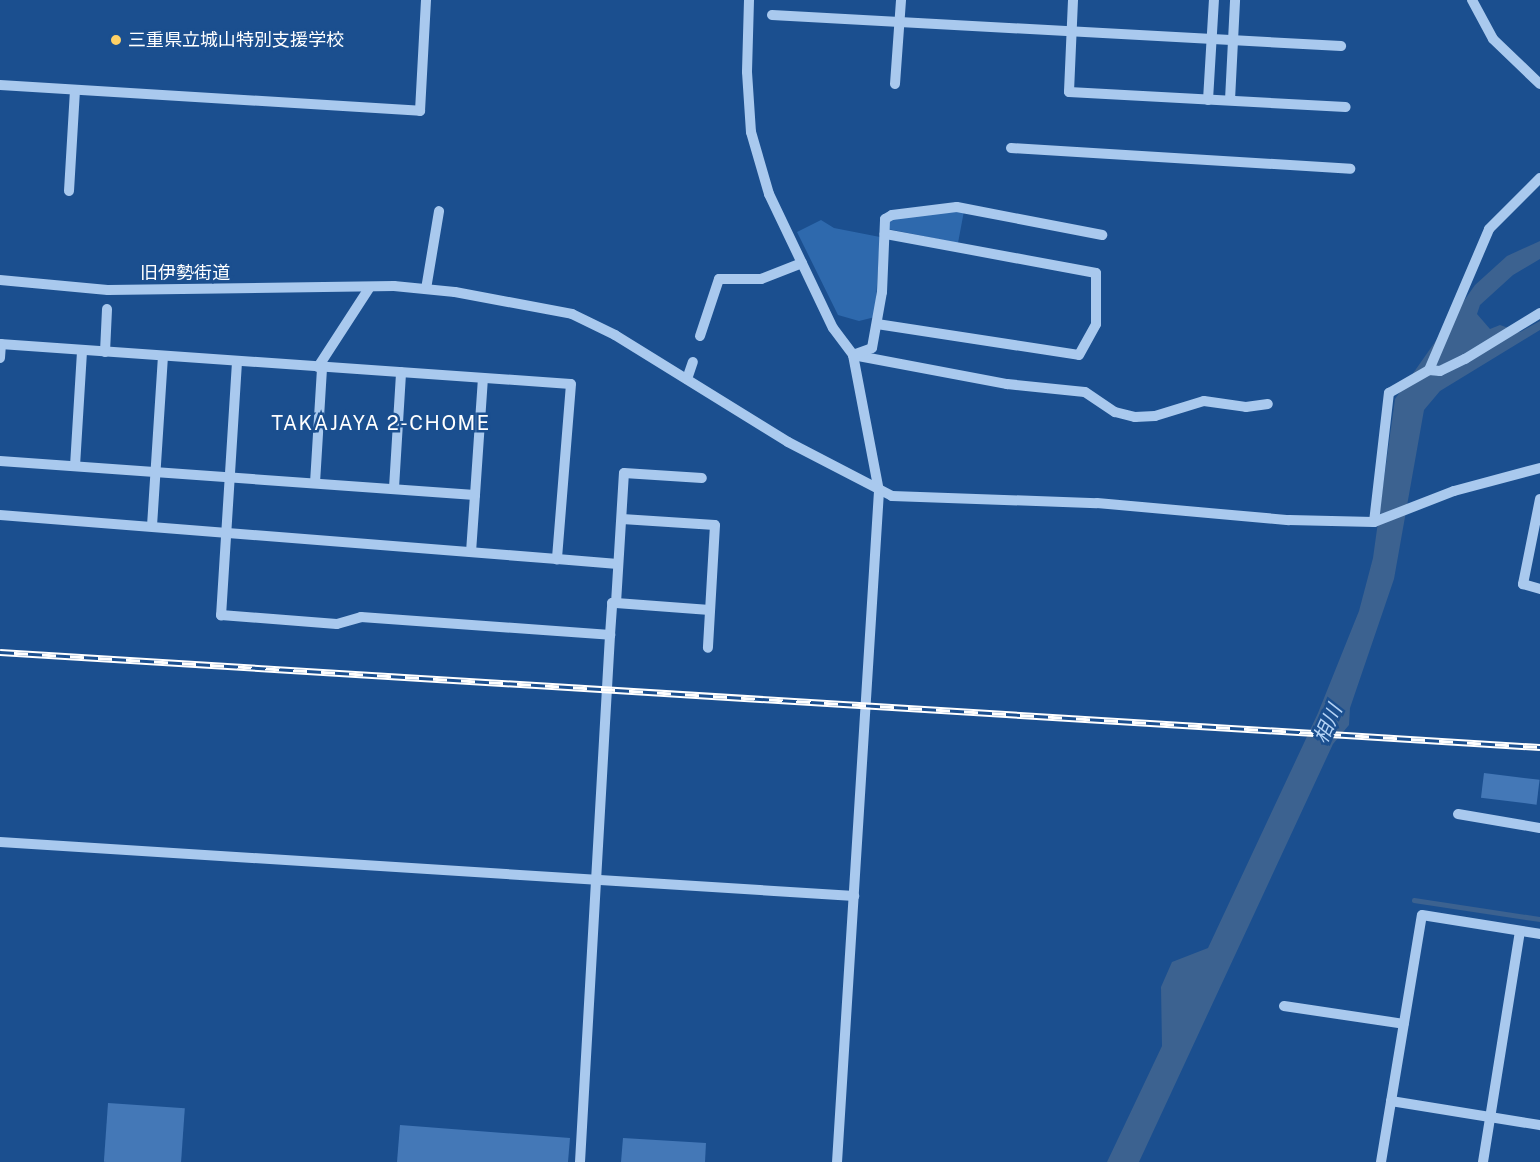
<!DOCTYPE html>
<meta charset="utf-8">
<style>
body{margin:0}
#map{position:relative;width:1540px;height:1162px;overflow:hidden;background:#1b4f8f;font-family:"Public Sans","Noto Sans JP",sans-serif}
div>[style]{position:absolute}
.green>*{inset:0;background:#2e69ad}
.water>*{inset:0;background:#3c6290}
.stream>*{height:4.5px;margin:-2.25px;padding:0 2.25px;transform-origin:2.25px;border-radius:2.25px;background:#3c6290}
.building>*{inset:0;background:#4478b7;transform-origin:0 0}
.minor>*{height:10px;margin:-5px;padding:0 5px;transform-origin:5px;border-radius:5px;background:#a9c9ee}
.rail>*{height:7px;margin-top:-3.5px;transform-origin:0;background:repeating-linear-gradient(90deg,#1b4f8f 0 14px,#fff 0 28px);box-sizing:border-box;border-block:2px solid #fff}
.dots>*{width:16px;height:16px;translate:-50% -50%;box-sizing:border-box;border:3px solid #1b4f8f;border-radius:50%}
span{translate:-50% -50%;white-space:nowrap;text-align:center;line-height:1.15;-webkit-text-stroke:5px #1b4f8f;paint-order:stroke}
.poi-label{font-size:18px;color:#fff}
.left{translate:0 -50%;text-align:left}
.street-label{font-size:18px;color:#fff}
.neighbourhood-label{font-size:20px;color:#fff;letter-spacing:1.5px}
.water-label{font-size:20px;color:#b5d3f5;font-style:italic}
</style>
<div id="map">
<div class="green">
<div style="clip-path:polygon(964px 211px,958px 243px,888px 229px,891px 218px)"></div>
<div style="clip-path:polygon(821px 220px,834px 228px,880px 237px,875px 317px,859px 321px,838px 315px,797px 232px)"></div>
</div>
<div class="water">
<div style="clip-path:polygon(1540px 241px,1540px 259px,1513px 275px,1480px 305px,1477px 314px,1490px 329px,1500px 325px,1520px 332px,1540px 321px,1540px 330px,1440px 391px,1424px 410px,1394px 579px,1350px 708px,1349px 725px,1333px 744px,1139px 1162px,1107px 1162px,1162px 1046px,1161px 987px,1172px 962px,1208px 948px,1318px 713px,1359px 611px,1373px 558px,1395px 399px,1475px 285px,1507px 256px)"></div>
</div>
<div class="stream">
<div style="left:1414px;top:900px;width:127px;rotate:8.6deg"></div>
</div>
<div class="building">
<div style="left:1484px;top:773px;width:56px;height:25px;rotate:7deg"></div>
<div style="left:108px;top:1103px;width:77px;height:59px;rotate:4deg"></div>
<div style="clip-path:polygon(400px 1125px,570px 1138px,568px 1162px,397px 1162px)"></div>
<div style="clip-path:polygon(623px 1138px,706px 1143px,705px 1162px,621px 1162px)"></div>
</div>
<div class="minor">
<div style="left:749px;top:0;width:72px;rotate:91.6deg"></div>
<div style="left:747px;top:72px;width:60px;rotate:86.2deg"></div>
<div style="left:751px;top:132px;width:65px;rotate:73.8deg"></div>
<div style="left:769px;top:194px;width:148px;rotate:64.5deg"></div>
<div style="left:833px;top:328px;width:34px;rotate:53deg"></div>
<div style="left:853px;top:355px;width:138px;rotate:79.2deg"></div>
<div style="left:879px;top:491px;width:672px;rotate:93.58deg"></div>
<div style="left:1073px;top:0;width:92px;rotate:92.5deg"></div>
<div style="left:1069px;top:92px;width:277px;rotate:3.1deg"></div>
<div style="left:1472px;top:0;width:44px;rotate:61.7deg"></div>
<div style="left:1493px;top:39px;width:65px;rotate:43.8deg"></div>
<div style="left:772px;top:15px;width:570px;rotate:3.12deg"></div>
<div style="left:895px;top:84px;width:84px;rotate:-85.9deg"></div>
<div style="left:0;top:85px;width:421px;rotate:3.5deg"></div>
<div style="left:420px;top:111px;width:111px;rotate:-86.9deg"></div>
<div style="left:1208px;top:100px;width:100px;rotate:-86.6deg"></div>
<div style="left:1230px;top:100px;width:100px;rotate:-87.1deg"></div>
<div style="left:1011px;top:148px;width:340px;rotate:3.5deg"></div>
<div style="left:69px;top:191px;width:101px;rotate:-86.6deg"></div>
<div style="left:0;top:280px;width:108px;rotate:5.3deg"></div>
<div style="left:108px;top:290px;width:286px;rotate:-0.8deg"></div>
<div style="left:394px;top:286px;width:61px;rotate:5.6deg"></div>
<div style="left:455px;top:292px;width:119px;rotate:10.6deg"></div>
<div style="left:572px;top:314px;width:48px;rotate:26deg"></div>
<div style="left:615px;top:335px;width:203px;rotate:31.7deg"></div>
<div style="left:788px;top:442px;width:117px;rotate:27.4deg"></div>
<div style="left:892px;top:496px;width:205px;rotate:2deg"></div>
<div style="left:1097px;top:503px;width:193px;rotate:5.1deg"></div>
<div style="left:1289px;top:520px;width:85px;rotate:1.3deg"></div>
<div style="left:1374px;top:522px;width:86px;rotate:-21.2deg"></div>
<div style="left:1454px;top:491px;width:89px;rotate:-15deg"></div>
<div style="left:426px;top:289px;width:79px;rotate:-80.5deg"></div>
<div style="left:877px;top:324px;width:204px;rotate:8.7deg"></div>
<div style="left:1079px;top:355px;width:35px;rotate:-61deg"></div>
<div style="left:1096px;top:324px;width:51px;rotate:-90deg"></div>
<div style="left:1096px;top:273px;width:215px;rotate:-169.5deg"></div>
<div style="left:700px;top:336px;width:60px;rotate:-71.6deg"></div>
<div style="left:719px;top:279px;width:42px"></div>
<div style="left:761px;top:279px;width:44px;rotate:-21.3deg"></div>
<div style="left:0;top:344px;width:572px;rotate:4.01deg"></div>
<div style="left:571px;top:384px;width:176px;rotate:94.6deg"></div>
<div style="left:557px;top:559px;width:559px;rotate:-175.48deg"></div>
<div style="left:105px;top:352px;width:43px;rotate:-87.3deg"></div>
<div style="left:853px;top:355px;width:157px;rotate:10.7deg"></div>
<div style="left:1007px;top:384px;width:78px;rotate:5.9deg"></div>
<div style="left:1085px;top:392px;width:36px;rotate:34deg"></div>
<div style="left:1115px;top:412px;width:21px;rotate:14deg"></div>
<div style="left:1135px;top:417px;width:20px;rotate:-3deg"></div>
<div style="left:1155px;top:416px;width:51px;rotate:-17deg"></div>
<div style="left:1204px;top:401px;width:42px;rotate:8.1deg"></div>
<div style="left:1246px;top:407px;width:22px;rotate:-8deg"></div>
<div style="left:853px;top:355px;width:20px;rotate:-20deg"></div>
<div style="left:872px;top:348px;width:57px;rotate:-79.9deg"></div>
<div style="left:882px;top:292px;width:73px;rotate:-87.6deg"></div>
<div style="left:885px;top:219px;width:8px;rotate:-30deg"></div>
<div style="left:892px;top:215px;width:65px;rotate:-7deg"></div>
<div style="left:957px;top:207px;width:148px;rotate:10.9deg"></div>
<div style="left:0;top:358px;width:14px;rotate:-86deg"></div>
<div style="left:237px;top:362px;width:254px;rotate:93.6deg"></div>
<div style="left:221px;top:615px;width:116px;rotate:4.4deg"></div>
<div style="left:337px;top:624px;width:25px;rotate:-16deg"></div>
<div style="left:361px;top:617px;width:250px;rotate:4.1deg"></div>
<div style="left:318px;top:367px;width:95px;rotate:-57deg"></div>
<div style="left:1429px;top:370px;width:11px;rotate:5deg"></div>
<div style="left:1440px;top:371px;width:28px;rotate:-26deg"></div>
<div style="left:1465px;top:359px;width:88px;rotate:-31.5deg"></div>
<div style="left:687px;top:379px;width:18px;rotate:-71deg"></div>
<div style="left:0;top:461px;width:476px;rotate:4.1deg"></div>
<div style="left:475px;top:495px;width:57px;rotate:94deg"></div>
<div style="left:75px;top:466px;width:115px;rotate:-86.5deg"></div>
<div style="left:315px;top:483px;width:116px;rotate:-86.5deg"></div>
<div style="left:394px;top:488px;width:116px;rotate:-86.5deg"></div>
<div style="left:475px;top:495px;width:117px;rotate:-86.1deg"></div>
<div style="left:1540px;top:499px;width:87px;rotate:101.3deg"></div>
<div style="left:1523px;top:584px;width:18px;rotate:16deg"></div>
<div style="left:622px;top:519px;width:93px;rotate:3.7deg"></div>
<div style="left:715px;top:525px;width:123px;rotate:93.3deg"></div>
<div style="left:1374px;top:522px;width:130px;rotate:-83.4deg"></div>
<div style="left:1389px;top:393px;width:46px;rotate:-29.9deg"></div>
<div style="left:1429px;top:370px;width:153px;rotate:-66.9deg"></div>
<div style="left:1489px;top:229px;width:72px;rotate:-45deg"></div>
<div style="left:152px;top:526px;width:170px;rotate:-86.3deg"></div>
<div style="left:557px;top:559px;width:61px;rotate:4.7deg"></div>
<div style="left:616px;top:603px;width:94px;rotate:4.3deg"></div>
<div style="left:1458px;top:814px;width:83px;rotate:9.7deg"></div>
<div style="left:0;top:842px;width:856px;rotate:3.62deg"></div>
<div style="left:1284px;top:1006px;width:121px;rotate:8.5deg"></div>
<div style="left:1391px;top:1101px;width:151px;rotate:9.2deg"></div>
<div style="left:580px;top:1162px;width:528px;rotate:-86.74deg"></div>
<div style="left:610px;top:635px;width:32px;rotate:-86deg"></div>
<div style="left:612px;top:603px;width:4px"></div>
<div style="left:616px;top:603px;width:130px;rotate:-86.5deg"></div>
<div style="left:624px;top:473px;width:78px;rotate:3.7deg"></div>
<div style="left:1381px;top:1162px;width:250px;rotate:-80.6deg"></div>
<div style="left:1422px;top:915px;width:120px;rotate:9.1deg"></div>
<div style="left:1483px;top:1162px;width:234px;rotate:-80.9deg"></div>
</div>
<div class="rail">
<div style="left:0;top:652px;width:1543px;rotate:3.53deg"></div>
</div>
<div class="dots">
<div style="left:116px;top:40px;background:#ffd166"></div>
</div>
<div class="poi-label">
<span class="left" style="left:128px;top:40px">三重県立城山特別支援学校</span>
</div>
<div class="street-label">
<span style="left:185px;top:273px">旧伊勢街道</span>
</div>
<div class="neighbourhood-label">
<span style="left:381px;top:423px">TAKAJAYA 2-CHOME</span>
</div>
<div class="water-label">
<span style="left:1328px;top:724px;rotate:-66deg">相川</span>
</div>
</div>
